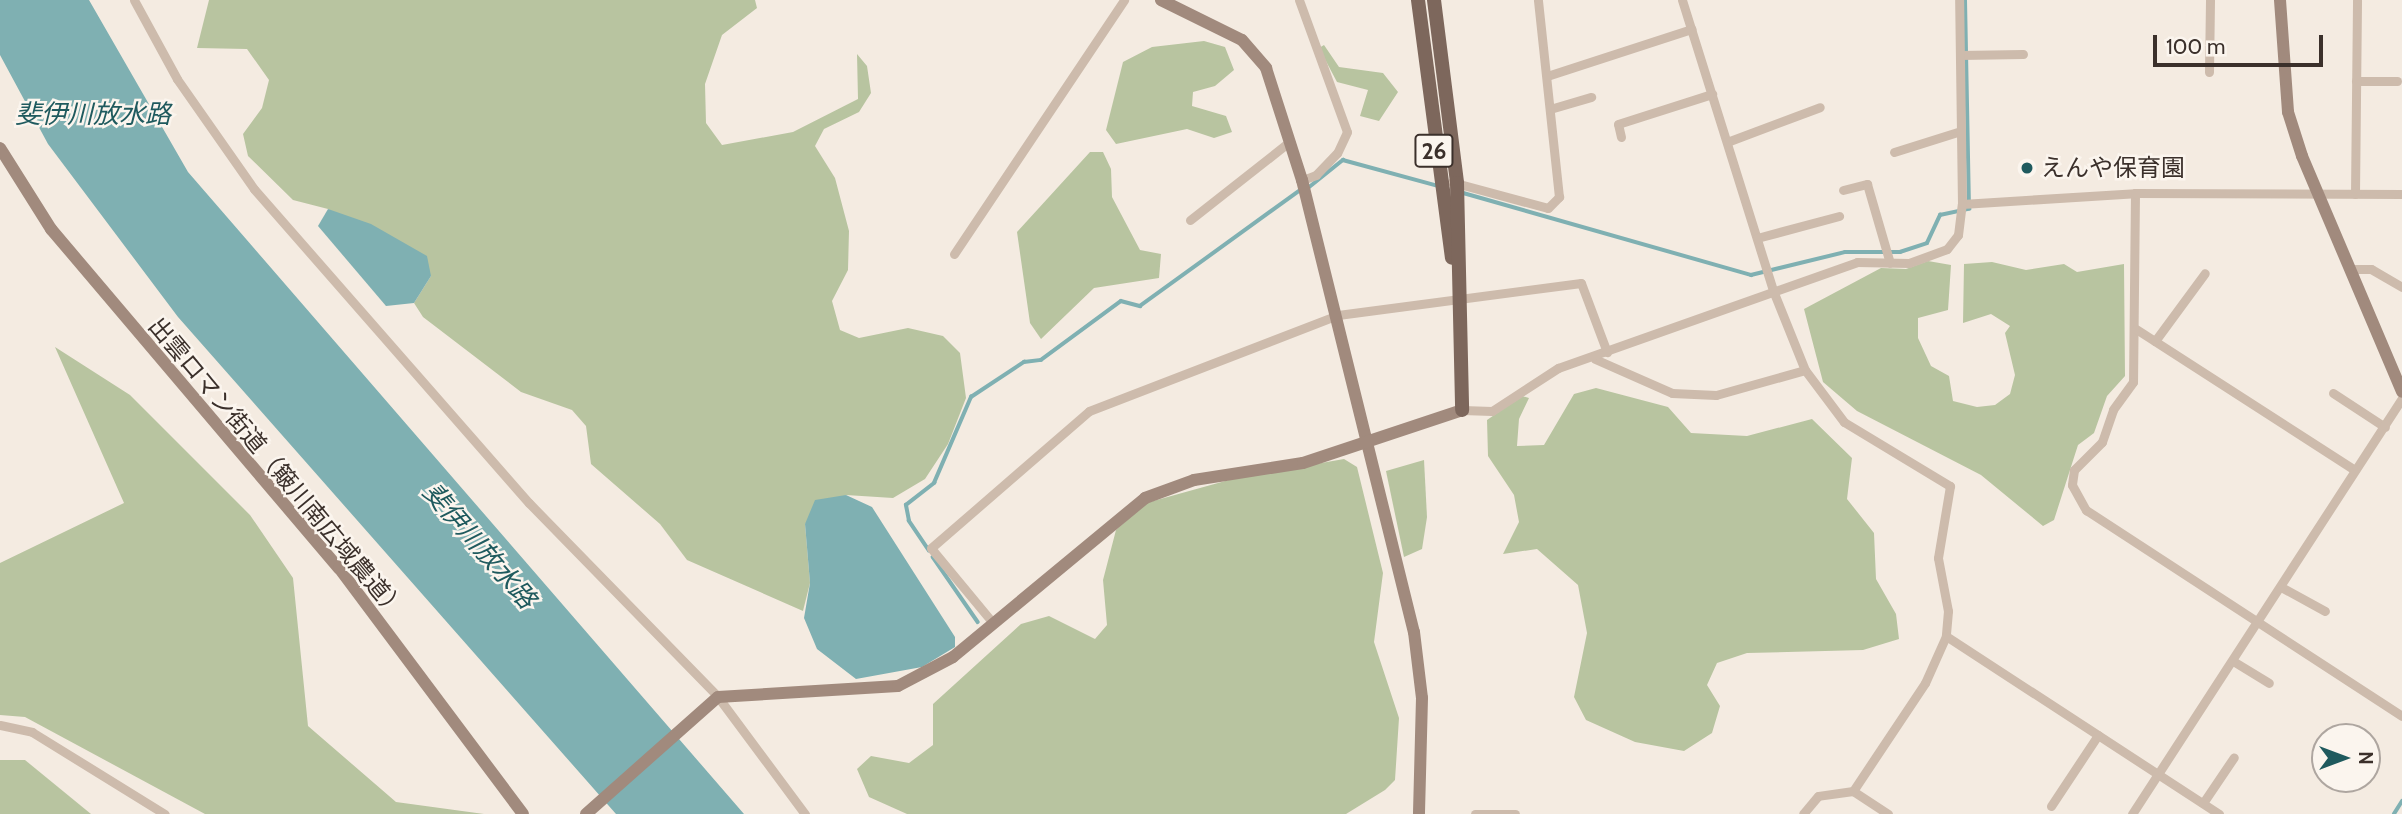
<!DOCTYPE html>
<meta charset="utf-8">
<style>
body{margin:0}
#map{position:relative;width:2402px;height:814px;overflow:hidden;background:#f4ebe1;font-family:Cabin,"Noto Sans JP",sans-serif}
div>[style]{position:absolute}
.green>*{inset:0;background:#b8c4a0}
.water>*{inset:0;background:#7fb0b2}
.stream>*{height:3.5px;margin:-1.75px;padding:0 1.75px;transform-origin:1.75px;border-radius:1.75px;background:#7fb0b2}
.street>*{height:9px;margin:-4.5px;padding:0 4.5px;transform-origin:4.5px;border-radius:4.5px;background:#cdbbac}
.secondary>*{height:12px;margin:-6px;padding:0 6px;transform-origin:6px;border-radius:6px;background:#a18a7d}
.primary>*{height:14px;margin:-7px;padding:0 7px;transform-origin:7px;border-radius:7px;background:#7d675c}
.dots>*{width:19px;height:19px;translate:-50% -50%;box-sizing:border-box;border:4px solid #fbf5ee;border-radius:50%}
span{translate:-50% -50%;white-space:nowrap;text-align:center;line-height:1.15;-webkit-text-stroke:5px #fbf5ee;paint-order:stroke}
.shield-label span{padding:2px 5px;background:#fbf5ee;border:2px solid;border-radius:5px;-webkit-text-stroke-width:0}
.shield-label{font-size:23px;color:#3b302b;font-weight:700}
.poi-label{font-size:24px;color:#3b302b}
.left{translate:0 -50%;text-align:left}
.street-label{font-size:24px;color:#3b302b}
.water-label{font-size:26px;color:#1f5a5e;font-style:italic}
.north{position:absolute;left:2311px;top:723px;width:70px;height:70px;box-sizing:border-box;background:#fbf5ee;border:2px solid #aea6a0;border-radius:50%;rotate:90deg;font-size:19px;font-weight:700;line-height:28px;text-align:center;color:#3b302b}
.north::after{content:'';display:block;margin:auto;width:24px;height:32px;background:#1f5a5e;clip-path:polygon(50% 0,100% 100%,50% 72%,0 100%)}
.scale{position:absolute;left:2153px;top:35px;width:170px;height:32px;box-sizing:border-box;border:4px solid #3b302b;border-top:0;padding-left:9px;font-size:21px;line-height:24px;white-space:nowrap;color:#3b302b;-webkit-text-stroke:5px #fbf5ee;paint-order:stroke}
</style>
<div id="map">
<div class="green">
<div style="clip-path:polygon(209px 0,755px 0,757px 8px,722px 35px,705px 84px,706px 123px,722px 145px,793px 132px,858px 99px,857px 54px,867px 66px,871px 93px,859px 112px,824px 129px,815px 146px,835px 178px,849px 231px,848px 270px,832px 301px,840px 330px,859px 338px,908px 328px,943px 336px,960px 353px,966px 398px,948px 444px,925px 479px,893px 498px,846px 495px,805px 524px,810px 583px,803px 611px,687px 560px,660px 524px,591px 464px,586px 426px,572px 410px,521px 392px,423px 317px,414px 303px,431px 276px,328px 209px,293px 200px,248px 156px,243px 134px,262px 108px,269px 80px,247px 49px,197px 48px)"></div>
<div style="clip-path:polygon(1204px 41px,1225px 47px,1234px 70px,1215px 86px,1193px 92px,1192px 106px,1226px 116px,1232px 132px,1214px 138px,1187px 129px,1116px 144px,1106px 130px,1123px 62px,1152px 47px)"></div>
<div style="clip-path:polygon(1324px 45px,1339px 67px,1383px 73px,1398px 92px,1379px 121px,1360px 116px,1368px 90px,1337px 82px,1319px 48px)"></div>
<div style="clip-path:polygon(1090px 152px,1103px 152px,1111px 169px,1112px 197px,1140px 250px,1161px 254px,1159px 278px,1094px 288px,1041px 339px,1030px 323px,1017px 232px)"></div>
<div style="clip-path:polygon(1928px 261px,1951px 265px,1948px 310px,1918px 318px,1918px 338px,1931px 366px,1949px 376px,1953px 401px,1977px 407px,1995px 405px,2010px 394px,2015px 375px,2005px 333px,2010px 326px,1991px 314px,1963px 323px,1964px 264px,1992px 262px,2026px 270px,2064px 264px,2077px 272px,2124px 264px,2125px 376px,2107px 396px,2094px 433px,2078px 445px,2054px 520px,2043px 526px,1981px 475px,1857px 411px,1823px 382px,1804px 309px,1881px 268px,1906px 269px)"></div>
<div style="clip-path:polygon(55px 347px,130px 395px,250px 515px,293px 578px,308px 726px,396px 802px,484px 814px,205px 814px,25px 717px,0 715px,0 563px,124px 503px)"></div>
<div style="clip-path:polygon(1596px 388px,1668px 407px,1691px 433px,1747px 436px,1812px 419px,1852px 458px,1847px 499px,1874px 533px,1876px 579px,1896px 614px,1899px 639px,1863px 650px,1747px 653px,1717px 663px,1707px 685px,1720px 706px,1712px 733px,1684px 751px,1635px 742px,1586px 720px,1574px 697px,1587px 633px,1578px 585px,1537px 549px,1503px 554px,1519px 522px,1514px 495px,1488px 456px,1487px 420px,1522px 396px,1529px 398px,1519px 419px,1517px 446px,1544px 445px,1574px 394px)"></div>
<div style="clip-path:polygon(1344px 459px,1357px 467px,1383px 573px,1374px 642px,1399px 718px,1395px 780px,1385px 790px,1346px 814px,907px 814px,869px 797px,857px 769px,871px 756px,909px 763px,933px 745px,933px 704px,1021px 624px,1049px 616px,1095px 639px,1107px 625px,1103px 580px,1116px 530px,1146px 503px,1236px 478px)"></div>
<div style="clip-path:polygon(1424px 460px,1427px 517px,1422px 549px,1404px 557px,1386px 471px)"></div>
<div style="clip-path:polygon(0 760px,25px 760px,91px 814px,0 814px)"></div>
</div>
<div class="water">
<div style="clip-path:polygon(0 0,89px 0,188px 172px,744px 814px,616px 814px,178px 317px,48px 144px,0 55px)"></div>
<div style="clip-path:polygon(328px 209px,371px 224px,427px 256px,431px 276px,414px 303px,386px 306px,318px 226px)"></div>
<div style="clip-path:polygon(846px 495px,872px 507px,955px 637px,955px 647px,922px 667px,856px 679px,817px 649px,804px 618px,810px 583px,805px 524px,815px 500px)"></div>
</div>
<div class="stream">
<div style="left:1308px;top:188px;width:45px;rotate:-38.7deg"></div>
<div style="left:1343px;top:160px;width:99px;rotate:15.2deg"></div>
<div style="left:1460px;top:192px;width:303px;rotate:15.9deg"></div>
<div style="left:1751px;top:275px;width:97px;rotate:-13.7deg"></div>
<div style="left:1845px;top:252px;width:55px"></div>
<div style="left:1900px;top:252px;width:28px;rotate:-18deg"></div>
<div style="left:1927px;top:243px;width:31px;rotate:-65deg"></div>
<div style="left:1940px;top:215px;width:30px;rotate:-12deg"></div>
<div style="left:1969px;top:209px;width:209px;rotate:-91.1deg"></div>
<div style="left:929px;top:551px;width:36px;rotate:-124deg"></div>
<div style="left:909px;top:521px;width:16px;rotate:-101deg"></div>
<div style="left:906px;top:505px;width:36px;rotate:-38deg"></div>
<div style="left:934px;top:483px;width:94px;rotate:-66.7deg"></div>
<div style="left:971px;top:397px;width:64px;rotate:-33.4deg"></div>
<div style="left:1024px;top:362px;width:17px;rotate:-7deg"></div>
<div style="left:1041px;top:360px;width:99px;rotate:-36.4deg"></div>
<div style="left:1121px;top:301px;width:20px;rotate:15deg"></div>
<div style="left:1140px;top:306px;width:198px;rotate:-35.9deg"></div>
<div style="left:933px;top:557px;width:79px;rotate:55.3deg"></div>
<div style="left:2394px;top:814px;width:15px;rotate:-58deg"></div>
</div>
<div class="street">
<div style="left:134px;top:0;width:90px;rotate:61.4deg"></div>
<div style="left:177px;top:79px;width:134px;rotate:55deg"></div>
<div style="left:254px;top:189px;width:417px;rotate:48.8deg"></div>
<div style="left:529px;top:503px;width:271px;rotate:45.7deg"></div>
<div style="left:718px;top:697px;width:146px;rotate:53.4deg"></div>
<div style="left:1299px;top:0;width:140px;rotate:70deg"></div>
<div style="left:1347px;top:132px;width:23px;rotate:115deg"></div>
<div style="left:1337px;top:153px;width:30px;rotate:134deg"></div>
<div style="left:1316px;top:175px;width:15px;rotate:160deg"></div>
<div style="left:1682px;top:0;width:307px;rotate:72.6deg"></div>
<div style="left:1774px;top:293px;width:83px;rotate:68.1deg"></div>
<div style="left:1805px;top:370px;width:65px;rotate:53.1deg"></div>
<div style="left:1844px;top:422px;width:124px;rotate:31.1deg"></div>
<div style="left:1950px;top:486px;width:73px;rotate:99.5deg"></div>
<div style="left:1938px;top:558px;width:54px;rotate:79.3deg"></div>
<div style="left:1948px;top:611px;width:25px;rotate:95deg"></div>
<div style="left:1946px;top:636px;width:51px;rotate:114.1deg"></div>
<div style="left:1925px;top:683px;width:130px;rotate:123.7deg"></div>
<div style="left:1853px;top:791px;width:35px;rotate:172deg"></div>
<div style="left:1818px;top:796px;width:23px;rotate:130deg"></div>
<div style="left:1960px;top:55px;width:63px;rotate:-0.9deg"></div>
<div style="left:2209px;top:72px;width:72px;rotate:-89.2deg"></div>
<div style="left:1547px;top:76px;width:152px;rotate:-18deg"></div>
<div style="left:2356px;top:81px;width:41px"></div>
<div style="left:1550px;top:109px;width:43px;rotate:-16.3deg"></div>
<div style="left:1621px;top:137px;width:13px;rotate:-103deg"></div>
<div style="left:1618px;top:124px;width:99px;rotate:-17.7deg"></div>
<div style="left:1727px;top:142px;width:99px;rotate:-20.6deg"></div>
<div style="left:1894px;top:152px;width:70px;rotate:-17.4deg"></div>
<div style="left:1452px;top:182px;width:99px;rotate:15.2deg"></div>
<div style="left:1548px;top:208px;width:16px;rotate:-45deg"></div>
<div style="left:1559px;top:197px;width:198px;rotate:-96.1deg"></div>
<div style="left:1843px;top:190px;width:25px;rotate:-14deg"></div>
<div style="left:1867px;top:184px;width:82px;rotate:73.8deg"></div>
<div style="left:2135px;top:193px;width:189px;rotate:90.6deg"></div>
<div style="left:2133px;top:382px;width:34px;rotate:126deg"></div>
<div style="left:2113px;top:410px;width:34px;rotate:109deg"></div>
<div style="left:2102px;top:442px;width:40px;rotate:135deg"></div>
<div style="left:2074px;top:470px;width:15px;rotate:98deg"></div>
<div style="left:2072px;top:485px;width:29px;rotate:61deg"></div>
<div style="left:2086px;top:510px;width:377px;rotate:33.1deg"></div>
<div style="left:2355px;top:194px;width:194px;rotate:-89.4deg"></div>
<div style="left:1962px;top:204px;width:173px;rotate:-3.6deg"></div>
<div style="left:2135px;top:193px;width:267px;rotate:0.2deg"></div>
<div style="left:1190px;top:220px;width:126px;rotate:-38.2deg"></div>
<div style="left:1757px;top:238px;width:85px;rotate:-15deg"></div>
<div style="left:954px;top:254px;width:306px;rotate:-56.2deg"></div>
<div style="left:2349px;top:269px;width:22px"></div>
<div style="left:2371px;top:269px;width:36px;rotate:30deg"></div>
<div style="left:2136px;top:329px;width:260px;rotate:32.8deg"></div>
<div style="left:2155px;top:341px;width:84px;rotate:-53.7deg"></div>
<div style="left:1595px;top:359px;width:84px;rotate:23.8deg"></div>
<div style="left:1672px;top:393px;width:44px;rotate:2.6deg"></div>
<div style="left:1716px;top:395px;width:92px;rotate:-15.7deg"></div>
<div style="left:2333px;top:393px;width:62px;rotate:33.2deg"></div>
<div style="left:1462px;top:410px;width:30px;rotate:2deg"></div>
<div style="left:1492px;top:411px;width:79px;rotate:-33.1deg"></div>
<div style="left:1558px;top:368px;width:317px;rotate:-19.5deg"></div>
<div style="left:1857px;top:262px;width:52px;rotate:1.1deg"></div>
<div style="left:1909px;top:263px;width:40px;rotate:-20.2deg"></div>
<div style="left:1947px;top:249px;width:18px;rotate:-52deg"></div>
<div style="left:1958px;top:235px;width:31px;rotate:-83deg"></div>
<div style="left:1962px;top:204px;width:204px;rotate:-90.8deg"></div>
<div style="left:2281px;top:587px;width:50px;rotate:28.6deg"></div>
<div style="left:993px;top:623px;width:97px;rotate:-129.6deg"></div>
<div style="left:931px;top:548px;width:209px;rotate:-40.9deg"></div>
<div style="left:1089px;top:411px;width:267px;rotate:-21.1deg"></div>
<div style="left:1338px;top:315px;width:245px;rotate:-7.5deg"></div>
<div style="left:1581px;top:283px;width:74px;rotate:69.4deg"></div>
<div style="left:1946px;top:636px;width:326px;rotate:33.1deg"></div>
<div style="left:2233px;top:661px;width:42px;rotate:31.4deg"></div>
<div style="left:0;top:725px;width:33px;rotate:12deg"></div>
<div style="left:32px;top:732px;width:156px;rotate:31.7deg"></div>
<div style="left:1853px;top:791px;width:42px;rotate:33.3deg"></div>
<div style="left:2203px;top:803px;width:55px;rotate:-56deg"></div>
<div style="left:2051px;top:806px;width:85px;rotate:-56.5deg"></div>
<div style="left:1475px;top:814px;width:40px"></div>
<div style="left:2132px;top:814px;width:496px;rotate:-57deg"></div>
</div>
<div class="secondary">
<div style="left:1161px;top:0;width:90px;rotate:26.3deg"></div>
<div style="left:1242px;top:40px;width:37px;rotate:49deg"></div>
<div style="left:1266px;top:68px;width:118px;rotate:72.2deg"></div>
<div style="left:1302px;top:180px;width:466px;rotate:76.1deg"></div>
<div style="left:1414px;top:632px;width:66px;rotate:83.1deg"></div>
<div style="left:1422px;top:698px;width:116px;rotate:91.5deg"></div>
<div style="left:2280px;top:0;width:112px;rotate:85.9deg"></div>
<div style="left:2288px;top:112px;width:46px;rotate:72.3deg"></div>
<div style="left:2302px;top:156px;width:256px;rotate:67deg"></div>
<div style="left:0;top:148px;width:96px;rotate:57.8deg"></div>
<div style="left:51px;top:229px;width:445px;rotate:49.7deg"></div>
<div style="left:339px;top:568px;width:307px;rotate:53.2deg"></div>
<div style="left:586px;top:814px;width:176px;rotate:-41.6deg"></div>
<div style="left:718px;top:697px;width:180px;rotate:-3.5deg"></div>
<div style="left:898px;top:686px;width:62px;rotate:-27.8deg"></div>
<div style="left:953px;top:657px;width:249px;rotate:-39.6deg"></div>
<div style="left:1145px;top:498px;width:52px;rotate:-20.2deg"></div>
<div style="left:1194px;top:480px;width:110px;rotate:-8.9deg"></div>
<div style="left:1303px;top:463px;width:168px;rotate:-18.4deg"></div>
</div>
<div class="primary">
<div style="left:1418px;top:0;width:260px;rotate:82.5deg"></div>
<div style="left:1434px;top:0;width:184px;rotate:82.8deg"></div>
<div style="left:1457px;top:183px;width:227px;rotate:88.7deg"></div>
</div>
<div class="dots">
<div style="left:2027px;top:168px;background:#1f5a5e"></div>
</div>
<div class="shield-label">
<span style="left:1434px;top:151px">26</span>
</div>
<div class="poi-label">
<span class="left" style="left:2041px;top:168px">えんや保育園</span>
</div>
<div class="street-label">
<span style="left:277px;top:468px;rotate:50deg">出雲ロマン街道（簸川南広域農道）</span>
</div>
<div class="water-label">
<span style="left:93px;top:115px">斐伊川放水路</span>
<span style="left:479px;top:546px;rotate:49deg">斐伊川放水路</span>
</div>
<div class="north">N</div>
<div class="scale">100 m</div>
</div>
